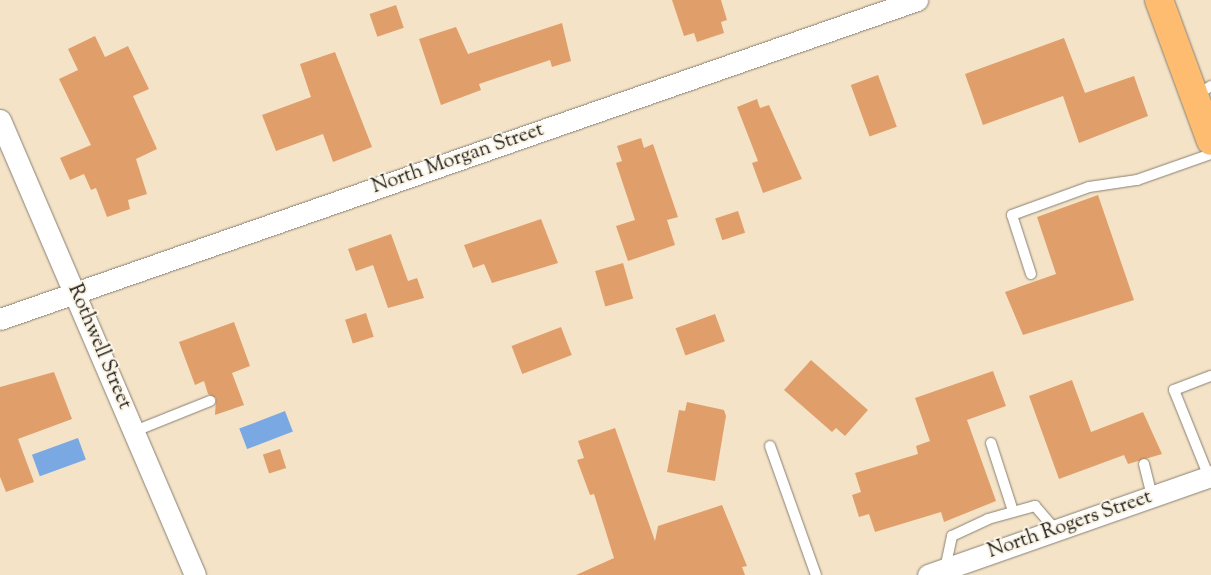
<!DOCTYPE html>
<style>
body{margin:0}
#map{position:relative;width:1211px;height:575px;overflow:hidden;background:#f5e3c8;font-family:"Sorts Mill Goudy",serif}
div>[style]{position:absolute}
.water>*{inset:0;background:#7aa8e3;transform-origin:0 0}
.building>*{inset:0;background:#e09f6a;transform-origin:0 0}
.roads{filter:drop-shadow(0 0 1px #888072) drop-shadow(0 0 1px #888072)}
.service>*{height:10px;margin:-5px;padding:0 5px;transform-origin:5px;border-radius:5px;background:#fff}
.minor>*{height:21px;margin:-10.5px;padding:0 10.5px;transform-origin:10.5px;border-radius:10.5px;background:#fff}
.primary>*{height:28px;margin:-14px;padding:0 14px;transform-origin:14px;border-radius:14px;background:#fdbc6f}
span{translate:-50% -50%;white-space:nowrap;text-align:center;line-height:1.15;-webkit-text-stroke:4px #fcf5e5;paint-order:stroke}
.street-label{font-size:20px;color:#1c1c1c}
</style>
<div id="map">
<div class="water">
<div style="left:285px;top:411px;width:22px;height:49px;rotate:69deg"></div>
<div style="left:78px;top:438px;width:23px;height:49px;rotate:70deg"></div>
</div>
<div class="building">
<div style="clip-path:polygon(672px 0,721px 0,727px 20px,721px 22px,724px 33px,697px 42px,694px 33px,684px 36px)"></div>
<div style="left:396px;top:5px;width:24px;height:28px;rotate:71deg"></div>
<div style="clip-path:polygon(562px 23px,571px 61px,552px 67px,550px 60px,479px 84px,481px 90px,441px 105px,419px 39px,456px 27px,468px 54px)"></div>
<div style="clip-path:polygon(95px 36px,105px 57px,128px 46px,149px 89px,133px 96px,157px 149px,136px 159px,147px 194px,128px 200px,130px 209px,107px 217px,96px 188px,91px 190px,84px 174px,70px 180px,60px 158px,91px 145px,59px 79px,78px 70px,68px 49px)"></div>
<div style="clip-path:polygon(1064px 38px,1085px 93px,1134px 76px,1148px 116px,1079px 143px,1063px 96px,983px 125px,965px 74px)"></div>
<div style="clip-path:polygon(335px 52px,372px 147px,333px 162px,323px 134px,276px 151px,262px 115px,311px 97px,300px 64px)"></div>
<div style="left:878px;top:75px;width:55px;height:29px;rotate:70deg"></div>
<div style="clip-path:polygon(757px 99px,760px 108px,769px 105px,802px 179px,763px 193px,752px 163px,758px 161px,737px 107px)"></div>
<div style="clip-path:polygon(641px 138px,644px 148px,653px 144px,678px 217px,667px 220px,675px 245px,628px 261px,616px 226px,635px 220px,616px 163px,622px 161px,617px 146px)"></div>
<div style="clip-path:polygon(1098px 195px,1134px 300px,1023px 335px,1005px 292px,1056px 274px,1037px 217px)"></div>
<div style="left:738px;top:211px;width:23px;height:24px;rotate:72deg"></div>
<div style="clip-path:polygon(541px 219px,558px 263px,492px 283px,484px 264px,473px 268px,464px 245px)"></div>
<div style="clip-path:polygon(391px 234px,408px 281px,417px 278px,424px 298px,388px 308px,373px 265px,356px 271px,348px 249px)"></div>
<div style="left:623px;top:263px;width:37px;height:29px;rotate:74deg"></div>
<div style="left:366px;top:313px;width:25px;height:22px;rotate:72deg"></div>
<div style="left:715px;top:314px;width:29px;height:42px;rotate:70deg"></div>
<div style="clip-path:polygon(234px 322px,250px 366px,232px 373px,244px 405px,215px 415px,216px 398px,208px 394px,204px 381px,195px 385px,179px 342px)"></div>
<div style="left:561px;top:327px;width:30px;height:53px;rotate:69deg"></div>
<div style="clip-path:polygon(811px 360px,868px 410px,845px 436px,836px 428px,832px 432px,784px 390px)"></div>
<div style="clip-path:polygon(993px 371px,1006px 406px,967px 420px,996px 501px,944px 522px,941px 512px,875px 532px,869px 514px,859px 517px,852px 495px,861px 492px,855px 473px,918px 454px,916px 446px,930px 441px,915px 398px)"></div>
<div style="clip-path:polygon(54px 372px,72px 419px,18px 439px,34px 482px,6px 492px,0 477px,0 387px)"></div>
<div style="clip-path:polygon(1072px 380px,1091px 432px,1143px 412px,1162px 454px,1128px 464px,1124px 455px,1059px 479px,1029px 396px)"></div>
<div style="clip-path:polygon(687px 402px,724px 410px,726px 416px,715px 481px,667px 472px,679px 410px,685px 411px)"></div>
<div style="clip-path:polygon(615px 428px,655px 541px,658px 526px,722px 505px,747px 566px,742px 567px,745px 575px,576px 575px,614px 558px,594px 494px,590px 495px,577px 460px,584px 458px,578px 441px)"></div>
<div style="left:280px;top:449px;width:20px;height:18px;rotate:72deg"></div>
</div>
<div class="roads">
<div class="service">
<div style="left:1195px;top:96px;width:19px;rotate:-32deg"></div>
<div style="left:1031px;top:274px;width:62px;rotate:-107.9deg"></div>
<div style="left:1012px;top:215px;width:82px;rotate:-20deg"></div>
<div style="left:1089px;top:187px;width:49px;rotate:-8.3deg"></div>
<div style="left:1137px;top:180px;width:78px;rotate:-19.4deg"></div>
<div style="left:135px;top:431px;width:81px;rotate:-21.8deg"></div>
<div style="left:991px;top:443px;width:71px;rotate:72.1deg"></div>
<div style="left:770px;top:446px;width:137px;rotate:70.4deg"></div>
<div style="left:1144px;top:464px;width:33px;rotate:76deg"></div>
<div style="left:1209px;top:477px;width:94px;rotate:-111.9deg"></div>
<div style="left:1174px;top:390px;width:40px;rotate:-21deg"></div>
<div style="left:945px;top:569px;width:34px;rotate:-78deg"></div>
<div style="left:952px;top:536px;width:40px;rotate:-25deg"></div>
<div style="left:988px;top:519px;width:49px;rotate:-15.5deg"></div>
<div style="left:1035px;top:506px;width:33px;rotate:49deg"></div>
</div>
<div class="minor">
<div style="left:0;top:120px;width:495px;rotate:66.8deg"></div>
<div style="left:0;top:319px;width:971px;rotate:-19.18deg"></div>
<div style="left:928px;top:575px;width:300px;rotate:-19.3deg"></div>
</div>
<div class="primary">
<div style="left:1159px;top:0;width:150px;rotate:69.8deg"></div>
</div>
</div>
<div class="street-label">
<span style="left:458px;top:159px;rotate:-19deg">North Morgan Street</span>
<span style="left:99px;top:347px;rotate:67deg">Rothwell Street</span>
<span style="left:1070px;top:525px;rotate:-19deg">North Rogers Street</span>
</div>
</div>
